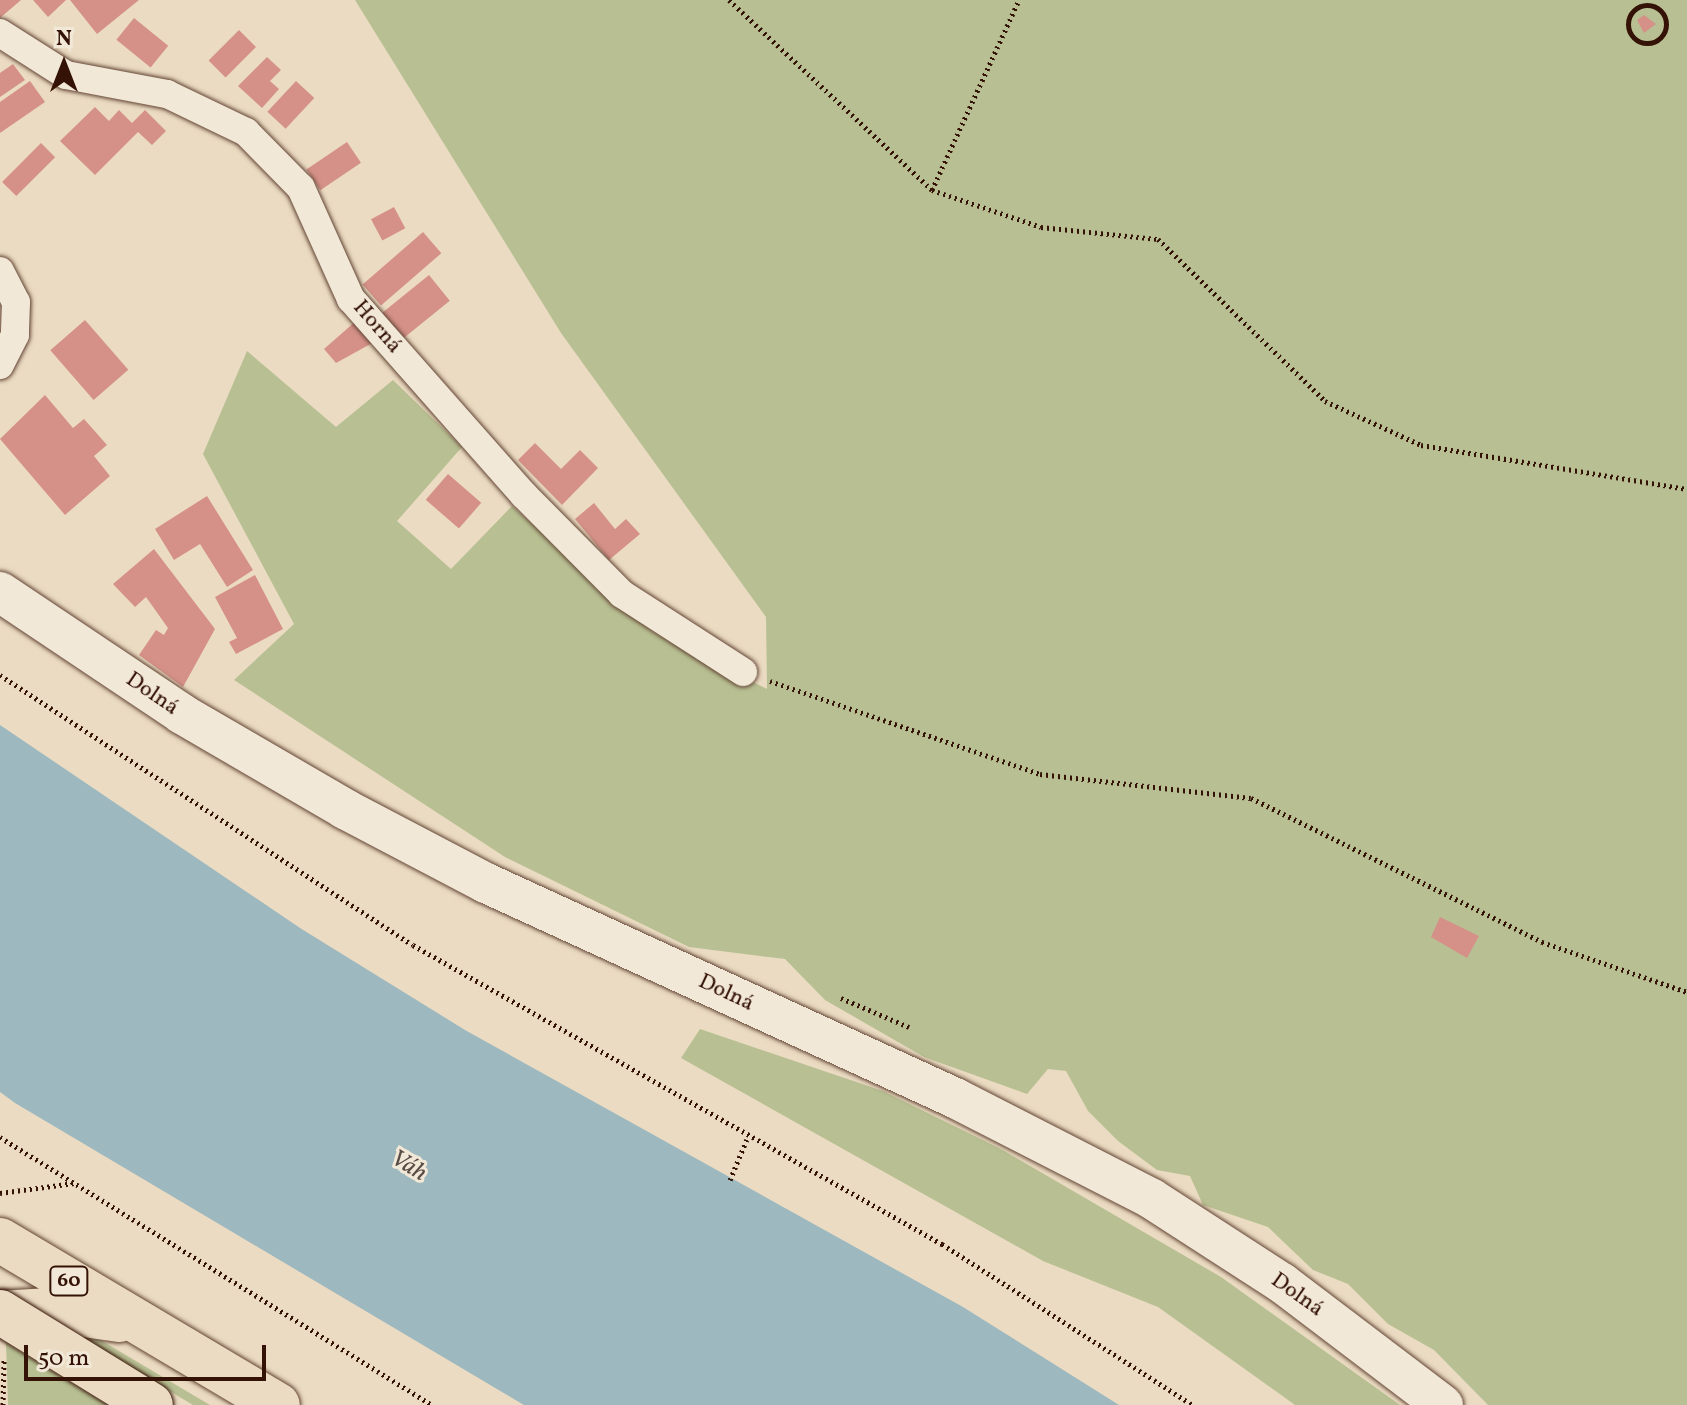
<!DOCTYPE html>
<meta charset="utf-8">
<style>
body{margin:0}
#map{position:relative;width:1687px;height:1405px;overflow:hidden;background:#ebdbc2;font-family:Vollkorn,serif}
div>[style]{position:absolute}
.green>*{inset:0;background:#b8c093}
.water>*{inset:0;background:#9db8be}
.building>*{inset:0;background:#d59188;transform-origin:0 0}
.path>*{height:5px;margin-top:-2.5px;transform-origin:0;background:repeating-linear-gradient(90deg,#341205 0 2px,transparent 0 6px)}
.path>.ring{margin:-2.5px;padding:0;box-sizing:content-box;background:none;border:5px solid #341205;border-radius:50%}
.roads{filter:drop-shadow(0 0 2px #624434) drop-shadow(0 0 2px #624434)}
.street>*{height:28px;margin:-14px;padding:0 14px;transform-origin:14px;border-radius:14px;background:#f2e8d7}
.secondary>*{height:40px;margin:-20px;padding:0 20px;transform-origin:20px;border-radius:20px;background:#f2e8d7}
.primary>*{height:44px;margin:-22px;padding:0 22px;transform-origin:22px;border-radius:22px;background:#ebdbc2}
.bridges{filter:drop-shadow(0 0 2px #341205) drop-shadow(0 0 2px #341205)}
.primary-bridge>*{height:44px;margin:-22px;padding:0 22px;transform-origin:22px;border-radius:22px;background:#ebdbc2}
span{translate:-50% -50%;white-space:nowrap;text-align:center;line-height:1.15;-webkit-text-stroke:6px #f2e8d7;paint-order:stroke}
.shield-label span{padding:2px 6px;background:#f2e8d7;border:2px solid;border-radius:6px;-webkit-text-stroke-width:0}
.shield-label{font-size:20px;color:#341205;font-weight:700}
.street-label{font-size:22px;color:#341205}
.water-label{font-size:24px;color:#594c46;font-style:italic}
.north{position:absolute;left:24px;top:24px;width:80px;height:80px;-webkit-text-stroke:6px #f2e8d7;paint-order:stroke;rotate:0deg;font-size:22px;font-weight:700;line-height:32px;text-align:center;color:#341205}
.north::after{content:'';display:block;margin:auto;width:28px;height:36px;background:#341205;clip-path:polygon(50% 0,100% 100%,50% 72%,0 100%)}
.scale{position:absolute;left:24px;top:1345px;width:242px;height:36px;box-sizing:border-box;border:4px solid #341205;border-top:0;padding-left:10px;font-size:24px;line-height:28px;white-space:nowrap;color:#341205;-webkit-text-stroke:6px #f2e8d7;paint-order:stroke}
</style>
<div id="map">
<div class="green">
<div style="clip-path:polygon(355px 0,1687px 0,1687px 1405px,1488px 1405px,1434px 1350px,1388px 1324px,1348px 1284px,1313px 1270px,1268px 1227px,1203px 1205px,1190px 1176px,1157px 1170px,1118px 1141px,1088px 1111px,1066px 1071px,1048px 1069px,1027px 1094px,924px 1057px,825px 1000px,785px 959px,689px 947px,505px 857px,234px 680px,294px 624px,203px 454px,247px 351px,336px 427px,393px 380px,462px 447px,397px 521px,451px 569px,512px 506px,653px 632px,767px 689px,766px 617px,561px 333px)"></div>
<div style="clip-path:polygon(700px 1029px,883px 1091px,1001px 1149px,1221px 1277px,1400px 1405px,1295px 1405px,1158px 1307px,1043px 1261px,681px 1058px)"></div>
<div style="clip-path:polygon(27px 1306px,65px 1319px,210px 1405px,193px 1405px)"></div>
<div style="clip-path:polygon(6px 1343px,35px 1361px,108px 1405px,8px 1405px)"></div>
</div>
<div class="water">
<div style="clip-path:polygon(0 725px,300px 928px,465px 1030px,963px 1307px,1119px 1405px,524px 1405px,15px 1103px,0 1092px)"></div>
</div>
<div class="building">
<div style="clip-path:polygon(0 0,21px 0,0 18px)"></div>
<div style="clip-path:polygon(33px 0,66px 0,48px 17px)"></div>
<div style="clip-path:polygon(70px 0,139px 0,97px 34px)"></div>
<div style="clip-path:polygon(1644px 15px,1656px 24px,1644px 33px,1637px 20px)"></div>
<div style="left:134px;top:18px;width:44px;height:28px;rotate:39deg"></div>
<div style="left:239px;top:30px;width:24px;height:43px;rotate:45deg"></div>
<div style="clip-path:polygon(267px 57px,281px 70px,270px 81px,279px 89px,262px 108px,238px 86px)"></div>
<div style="clip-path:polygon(13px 64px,25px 80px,0 97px,0 73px)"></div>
<div style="clip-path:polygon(30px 81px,45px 102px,0 133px,0 102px)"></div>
<div style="left:296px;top:81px;width:25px;height:42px;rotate:43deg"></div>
<div style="clip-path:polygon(95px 107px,109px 121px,119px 110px,132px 123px,145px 110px,166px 131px,152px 145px,138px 132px,95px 175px,60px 141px)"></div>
<div style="left:347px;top:142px;width:25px;height:49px;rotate:56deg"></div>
<div style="left:41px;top:143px;width:20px;height:55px;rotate:45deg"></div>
<div style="left:394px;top:207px;width:24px;height:26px;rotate:62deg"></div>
<div style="left:423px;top:232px;width:28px;height:80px;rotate:49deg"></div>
<div style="left:429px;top:275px;width:33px;height:60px;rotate:51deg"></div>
<div style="left:85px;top:320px;width:66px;height:46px;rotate:49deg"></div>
<div style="clip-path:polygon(357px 320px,376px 341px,336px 363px,324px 349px)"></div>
<div style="clip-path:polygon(45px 395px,73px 428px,84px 419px,107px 445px,94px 456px,110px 476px,65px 515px,0 439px)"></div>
<div style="clip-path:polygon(535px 443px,561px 469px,580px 450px,598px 468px,562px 505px,518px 460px)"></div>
<div style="left:448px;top:474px;width:44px;height:34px;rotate:41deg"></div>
<div style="clip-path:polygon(207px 496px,253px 570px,227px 587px,200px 544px,174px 560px,155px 529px)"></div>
<div style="clip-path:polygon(594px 503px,615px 529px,626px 519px,640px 534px,609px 560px,575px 519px)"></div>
<div style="clip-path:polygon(154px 549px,215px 629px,183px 687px,139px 655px,156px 630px,164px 635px,168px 628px,146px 597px,135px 607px,113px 584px)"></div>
<div style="clip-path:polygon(255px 575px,283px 629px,236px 654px,229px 642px,237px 638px,215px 597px)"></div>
<div style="clip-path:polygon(1440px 917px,1479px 936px,1467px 958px,1431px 937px)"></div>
</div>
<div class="path">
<div style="left:729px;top:0;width:278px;rotate:43.1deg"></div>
<div style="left:932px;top:190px;width:115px;rotate:18.7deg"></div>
<div style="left:1041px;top:227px;width:118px;rotate:5.9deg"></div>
<div style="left:1158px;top:239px;width:233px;rotate:44.1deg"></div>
<div style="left:1325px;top:401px;width:106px;rotate:24.6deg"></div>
<div style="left:1421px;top:445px;width:270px;rotate:9.4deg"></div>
<div class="ring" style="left:1628px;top:5px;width:33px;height:33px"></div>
<div style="left:932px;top:190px;width:209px;rotate:-65.4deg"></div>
<div style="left:0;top:675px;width:493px;rotate:33.2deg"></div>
<div style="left:413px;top:945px;width:608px;rotate:29.48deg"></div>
<div style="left:942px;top:1244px;width:298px;rotate:32.7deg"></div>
<div style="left:770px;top:681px;width:286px;rotate:19deg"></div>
<div style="left:1040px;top:774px;width:212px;rotate:6.5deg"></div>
<div style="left:1251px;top:798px;width:325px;rotate:26.3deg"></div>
<div style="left:1542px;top:942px;width:153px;rotate:19deg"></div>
<div style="left:841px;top:998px;width:74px;rotate:23.1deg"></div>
<div style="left:0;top:1137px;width:508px;rotate:31.81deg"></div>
<div style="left:730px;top:1180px;width:44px;rotate:-67.5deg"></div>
<div style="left:0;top:1193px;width:75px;rotate:-7.7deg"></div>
<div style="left:3px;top:1405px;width:45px;rotate:-88.7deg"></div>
</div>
<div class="roads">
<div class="street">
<div style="left:0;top:33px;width:78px;rotate:32.5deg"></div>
<div style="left:66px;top:75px;width:103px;rotate:10.7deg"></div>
<div style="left:167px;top:94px;width:88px;rotate:25.7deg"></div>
<div style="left:246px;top:132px;width:78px;rotate:45.5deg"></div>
<div style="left:301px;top:188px;width:122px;rotate:65.8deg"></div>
<div style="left:351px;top:299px;width:261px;rotate:48.6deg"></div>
<div style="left:524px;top:495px;width:139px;rotate:45.3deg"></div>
<div style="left:622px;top:594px;width:144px;rotate:32.8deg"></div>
<div style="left:0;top:271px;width:35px;rotate:63deg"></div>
<div style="left:16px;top:302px;width:33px;rotate:92deg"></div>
<div style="left:15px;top:335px;width:34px;rotate:117deg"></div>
</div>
<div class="secondary">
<div style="left:0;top:592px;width:219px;rotate:33.8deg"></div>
<div style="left:182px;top:714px;width:189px;rotate:30.2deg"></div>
<div style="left:345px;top:809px;width:159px;rotate:27.7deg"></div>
<div style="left:486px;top:883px;width:516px;rotate:24.63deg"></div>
<div style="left:955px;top:1098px;width:221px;rotate:27.1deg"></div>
<div style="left:1152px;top:1199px;width:155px;rotate:32.9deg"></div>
<div style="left:1282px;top:1283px;width:202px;rotate:37.2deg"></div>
</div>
<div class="primary">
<div style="left:0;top:1240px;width:323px;rotate:30.7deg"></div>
<div style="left:0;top:1313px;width:49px;rotate:-3.5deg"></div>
<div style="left:49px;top:1310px;width:71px;rotate:8.1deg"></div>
</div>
</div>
<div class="bridges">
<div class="primary-bridge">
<div style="left:0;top:1312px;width:177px;rotate:31.6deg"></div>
</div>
</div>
<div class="shield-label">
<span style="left:69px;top:1281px">60</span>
</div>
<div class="street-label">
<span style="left:377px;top:327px;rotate:49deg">Horná</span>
<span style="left:152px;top:694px;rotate:34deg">Dolná</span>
<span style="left:726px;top:993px;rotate:25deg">Dolná</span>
<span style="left:1297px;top:1295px;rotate:35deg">Dolná</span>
</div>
<div class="water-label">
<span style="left:408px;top:1167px;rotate:31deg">Váh</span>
</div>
<div class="north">N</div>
<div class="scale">50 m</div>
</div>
